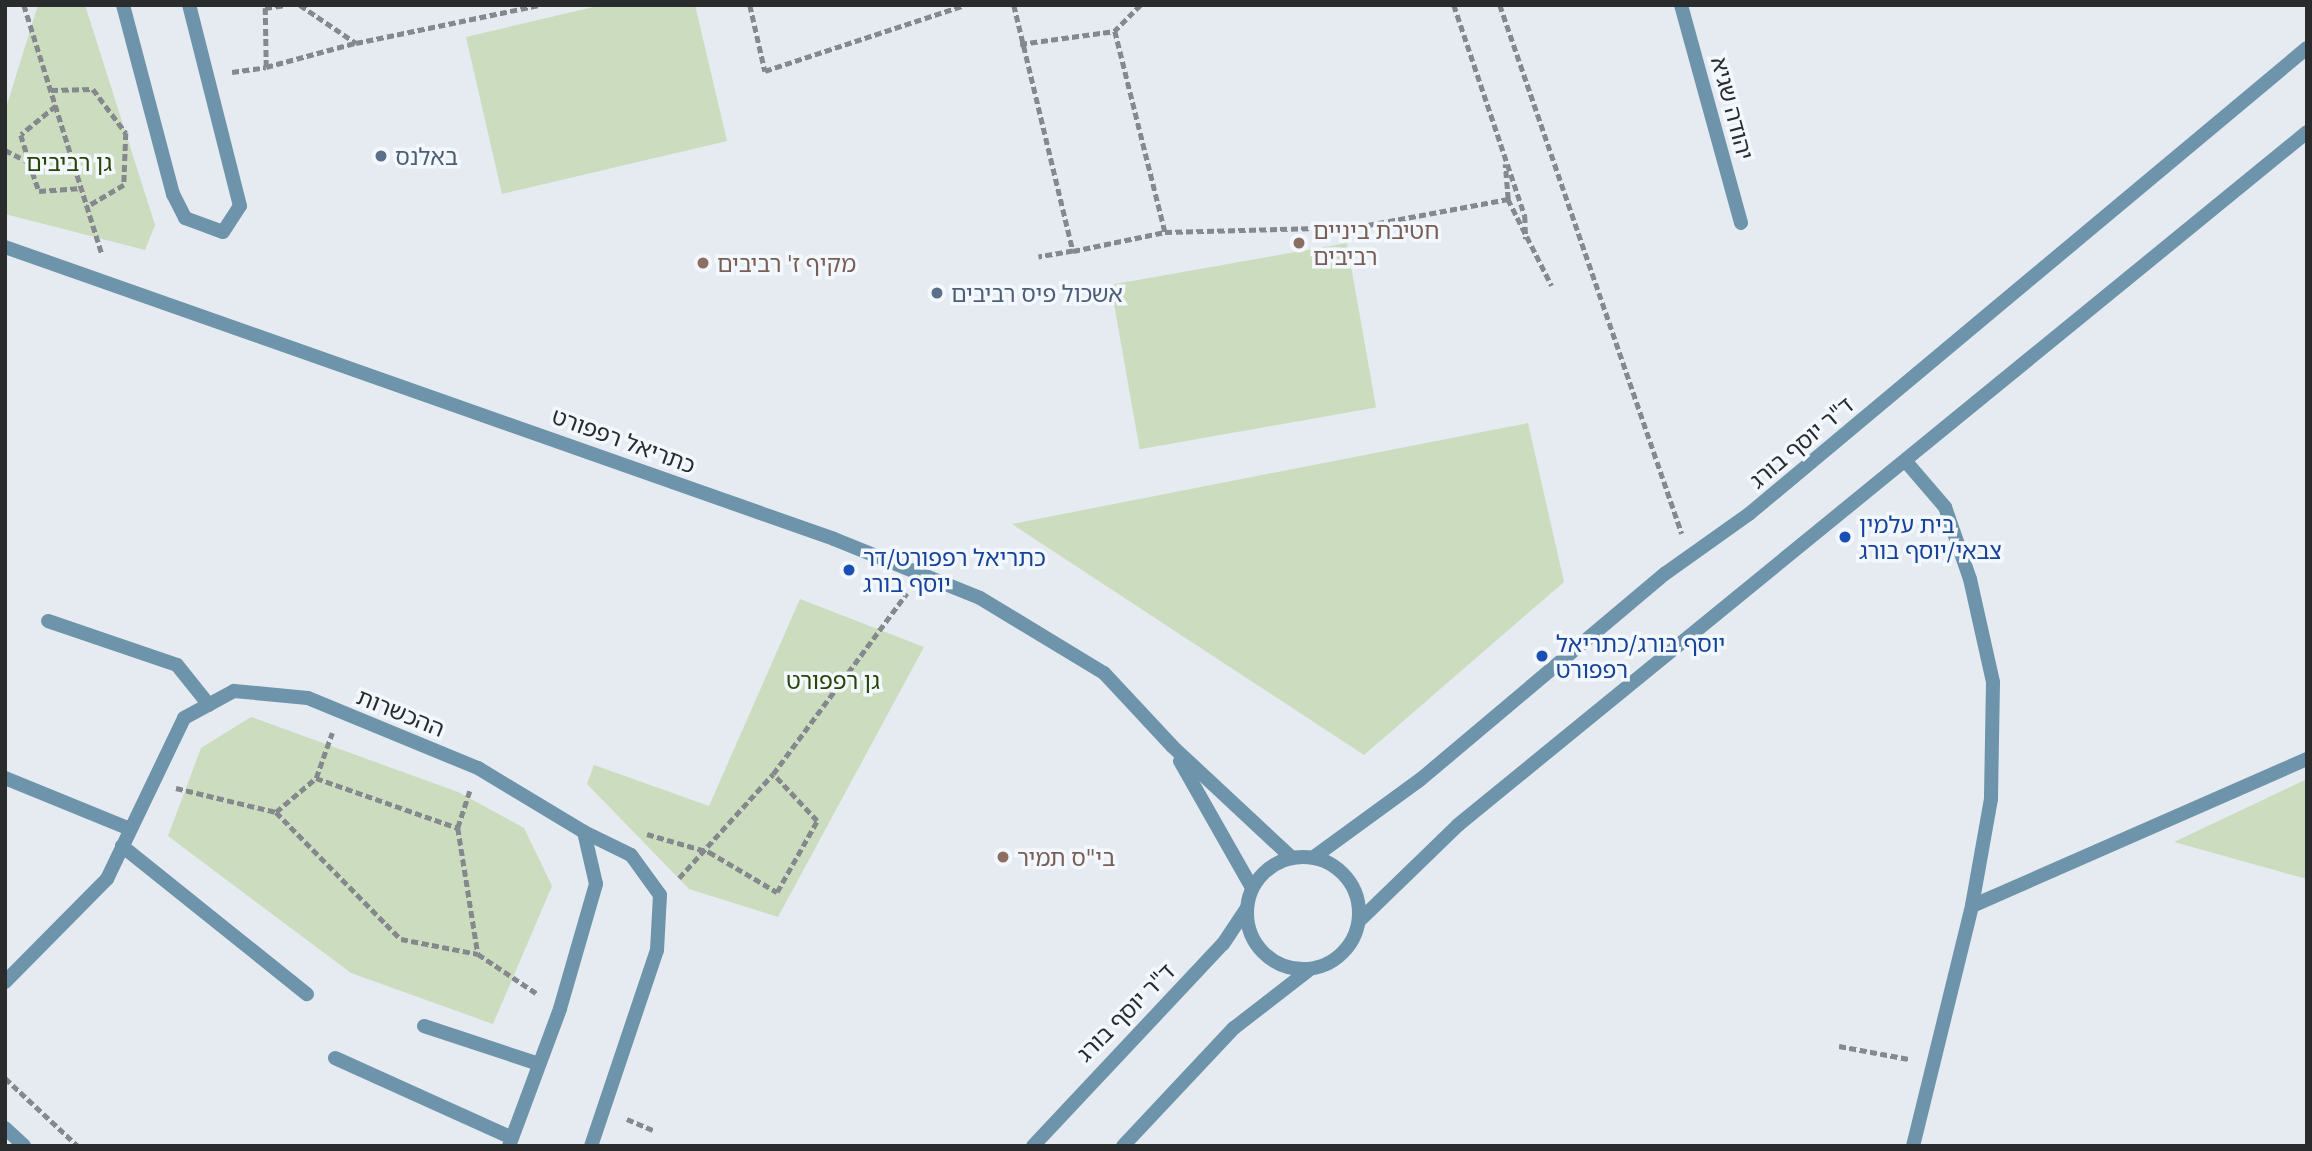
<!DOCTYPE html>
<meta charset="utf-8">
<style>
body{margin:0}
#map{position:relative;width:2312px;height:1151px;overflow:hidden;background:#e6eaf1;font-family:"IBM Plex Sans","Noto Sans Hebrew",sans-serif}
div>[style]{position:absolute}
.green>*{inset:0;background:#cbddbe;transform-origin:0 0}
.path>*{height:4.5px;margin-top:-2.25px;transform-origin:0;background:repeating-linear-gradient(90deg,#85888c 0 7px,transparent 0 10.5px)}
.service>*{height:14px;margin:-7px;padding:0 7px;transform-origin:7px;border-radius:7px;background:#6d94aa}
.minor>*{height:14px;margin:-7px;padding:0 7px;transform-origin:7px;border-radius:7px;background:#6d94aa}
.tertiary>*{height:14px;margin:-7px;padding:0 7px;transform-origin:7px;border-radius:7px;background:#6d94aa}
.tertiary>.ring{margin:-7px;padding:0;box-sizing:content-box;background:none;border:14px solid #6d94aa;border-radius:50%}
.dots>*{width:19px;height:19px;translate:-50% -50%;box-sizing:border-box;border:4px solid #f3f7fe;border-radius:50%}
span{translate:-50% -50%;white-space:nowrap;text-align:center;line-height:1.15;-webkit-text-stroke:7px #f3f7fe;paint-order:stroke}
.street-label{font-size:23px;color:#292b2d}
.service-label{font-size:23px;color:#4e5e75}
.left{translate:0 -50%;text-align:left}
.park-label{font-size:23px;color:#284407}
.education-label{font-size:23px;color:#785e54}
.transit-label{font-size:23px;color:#164399}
.frame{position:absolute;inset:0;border:7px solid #292b2d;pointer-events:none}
</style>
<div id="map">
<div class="green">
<div style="clip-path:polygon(38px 5px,85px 5px,155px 225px,145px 250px,5px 214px,5px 111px)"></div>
<div style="clip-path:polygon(602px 5px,695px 5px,727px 141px,502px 194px,466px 37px)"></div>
<div style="left:1347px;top:243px;width:167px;height:240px;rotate:80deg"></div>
<div style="clip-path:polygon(1528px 423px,1564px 582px,1364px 755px,1012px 524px)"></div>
<div style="clip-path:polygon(800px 599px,924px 647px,778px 917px,689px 889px,587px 784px,594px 765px,709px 806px)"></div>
<div style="clip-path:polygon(251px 717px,458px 792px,524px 828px,552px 886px,493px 1024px,351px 973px,168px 836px,201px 748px)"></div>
<div style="clip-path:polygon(2307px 779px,2307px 879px,2174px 842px)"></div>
</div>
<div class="path">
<div style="left:24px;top:5px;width:261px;rotate:72.6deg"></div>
<div style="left:300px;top:5px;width:68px;rotate:34.2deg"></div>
<div style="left:356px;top:43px;width:187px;rotate:-11.7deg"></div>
<div style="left:750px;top:5px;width:68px;rotate:77.2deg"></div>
<div style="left:765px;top:71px;width:210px;rotate:-18.3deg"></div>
<div style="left:1014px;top:5px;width:253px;rotate:76.5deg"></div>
<div style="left:1073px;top:251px;width:35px;rotate:170deg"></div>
<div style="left:1141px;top:5px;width:37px;rotate:135deg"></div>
<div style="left:1115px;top:31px;width:207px;rotate:76deg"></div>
<div style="left:1454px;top:5px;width:223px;rotate:71.4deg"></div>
<div style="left:1525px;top:216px;width:23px;rotate:88deg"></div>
<div style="left:1500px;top:5px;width:559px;rotate:71.01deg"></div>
<div style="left:1020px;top:44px;width:96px;rotate:-7.8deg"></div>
<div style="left:266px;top:67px;width:92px;rotate:-15.1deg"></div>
<div style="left:232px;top:72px;width:34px;rotate:-8deg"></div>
<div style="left:266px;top:67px;width:59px;rotate:-91deg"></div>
<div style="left:265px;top:8px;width:21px;rotate:-8deg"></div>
<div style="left:51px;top:90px;width:42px;rotate:-1.4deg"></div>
<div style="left:93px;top:89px;width:55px;rotate:53.1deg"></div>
<div style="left:126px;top:133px;width:52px;rotate:92.2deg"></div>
<div style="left:124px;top:185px;width:43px;rotate:149.3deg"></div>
<div style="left:56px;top:106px;width:45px;rotate:140.4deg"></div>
<div style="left:21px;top:135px;width:28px;rotate:73deg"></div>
<div style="left:29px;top:162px;width:31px;rotate:71deg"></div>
<div style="left:39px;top:191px;width:43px;rotate:-4deg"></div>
<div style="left:5px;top:150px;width:27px;rotate:27deg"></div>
<div style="left:1508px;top:199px;width:97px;rotate:63.2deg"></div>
<div style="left:1073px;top:251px;width:94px;rotate:-11.7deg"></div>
<div style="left:1165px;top:232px;width:192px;rotate:-1.5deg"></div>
<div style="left:1357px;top:227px;width:154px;rotate:-10.5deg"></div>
<div style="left:1508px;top:199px;width:35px;rotate:-95deg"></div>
<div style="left:316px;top:778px;width:151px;rotate:19.4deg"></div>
<div style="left:176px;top:788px;width:103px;rotate:13.5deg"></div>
<div style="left:276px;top:812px;width:178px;rotate:45.5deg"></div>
<div style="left:401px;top:939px;width:78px;rotate:11deg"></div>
<div style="left:478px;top:954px;width:73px;rotate:33.9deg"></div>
<div style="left:470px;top:791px;width:39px;rotate:108deg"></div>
<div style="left:458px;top:828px;width:128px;rotate:81deg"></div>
<div style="left:276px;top:812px;width:52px;rotate:-40.4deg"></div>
<div style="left:316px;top:778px;width:48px;rotate:-70.4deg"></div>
<div style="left:647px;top:834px;width:65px;rotate:16.2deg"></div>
<div style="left:709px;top:852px;width:79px;rotate:30.5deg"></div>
<div style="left:777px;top:892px;width:81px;rotate:-60.6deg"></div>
<div style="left:817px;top:821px;width:64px;rotate:-133.1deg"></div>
<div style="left:679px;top:878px;width:140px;rotate:-47.9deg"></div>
<div style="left:773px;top:774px;width:225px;rotate:-53.5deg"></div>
<div style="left:1839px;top:1046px;width:71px;rotate:10.5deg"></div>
<div style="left:5px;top:1078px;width:100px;rotate:43deg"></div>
<div style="left:627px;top:1119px;width:30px;rotate:23deg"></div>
</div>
<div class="service">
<div style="left:123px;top:5px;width:196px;rotate:75.2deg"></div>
<div style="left:173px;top:194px;width:27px;rotate:63deg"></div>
<div style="left:185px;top:218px;width:40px;rotate:20.2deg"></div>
<div style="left:223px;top:232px;width:31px;rotate:-57deg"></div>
<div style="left:240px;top:206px;width:207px;rotate:-104.2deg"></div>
<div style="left:48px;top:621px;width:136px;rotate:18.8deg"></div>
<div style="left:177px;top:665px;width:51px;rotate:51.3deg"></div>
<div style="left:5px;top:778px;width:135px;rotate:22.2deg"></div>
<div style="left:584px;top:832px;width:52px;rotate:26.1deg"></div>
<div style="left:631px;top:855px;width:49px;rotate:54.1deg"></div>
<div style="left:660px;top:895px;width:55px;rotate:93.1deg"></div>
<div style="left:657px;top:950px;width:207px;rotate:108.6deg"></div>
<div style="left:122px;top:846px;width:237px;rotate:38.7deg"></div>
<div style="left:1972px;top:906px;width:366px;rotate:-23.7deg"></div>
<div style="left:424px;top:1026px;width:121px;rotate:18.3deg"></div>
<div style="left:335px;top:1058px;width:194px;rotate:24.3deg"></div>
</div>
<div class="minor">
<div style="left:1681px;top:5px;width:226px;rotate:74.6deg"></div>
<div style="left:5px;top:247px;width:879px;rotate:19.4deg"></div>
<div style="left:834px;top:539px;width:157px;rotate:22deg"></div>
<div style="left:980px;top:598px;width:145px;rotate:31.2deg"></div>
<div style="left:1104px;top:673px;width:101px;rotate:47deg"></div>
<div style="left:1173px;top:747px;width:163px;rotate:43deg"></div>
<div style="left:1908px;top:464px;width:57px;rotate:49.3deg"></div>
<div style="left:1945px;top:507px;width:76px;rotate:70.9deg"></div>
<div style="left:1970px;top:579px;width:106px;rotate:77.4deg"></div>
<div style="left:1993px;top:682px;width:117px;rotate:91deg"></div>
<div style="left:1991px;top:799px;width:109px;rotate:100.1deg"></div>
<div style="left:1972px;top:906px;width:247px;rotate:103.8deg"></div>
<div style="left:1180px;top:761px;width:146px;rotate:60.4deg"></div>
<div style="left:5px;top:982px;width:145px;rotate:-45.3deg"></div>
<div style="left:107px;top:879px;width:178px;rotate:-64.4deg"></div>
<div style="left:184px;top:718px;width:57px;rotate:-28.4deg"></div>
<div style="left:234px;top:691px;width:74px;rotate:5.4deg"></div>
<div style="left:308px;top:698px;width:184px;rotate:22.4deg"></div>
<div style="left:478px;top:768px;width:124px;rotate:31.1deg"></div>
<div style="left:584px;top:832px;width:53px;rotate:77deg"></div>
<div style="left:596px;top:884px;width:130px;rotate:106.1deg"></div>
<div style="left:560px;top:1009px;width:146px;rotate:110.4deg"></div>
<div style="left:5px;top:1128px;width:26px;rotate:43deg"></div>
</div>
<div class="tertiary">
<div class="ring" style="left:1247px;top:857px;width:98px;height:98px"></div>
<div style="left:1314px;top:857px;width:132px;rotate:-36.1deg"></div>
<div style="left:1421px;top:779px;width:320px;rotate:-40.1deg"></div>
<div style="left:1666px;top:573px;width:102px;rotate:-35.4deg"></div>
<div style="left:1749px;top:514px;width:727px;rotate:-39.87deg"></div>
<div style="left:1359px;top:921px;width:138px;rotate:-44.1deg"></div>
<div style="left:1458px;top:825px;width:1096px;rotate:-39.22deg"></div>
<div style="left:1033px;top:1146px;width:277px;rotate:-46.8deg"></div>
<div style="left:1223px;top:944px;width:43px;rotate:-56.3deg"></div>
<div style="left:1123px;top:1146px;width:162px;rotate:-46.8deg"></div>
<div style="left:1234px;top:1028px;width:96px;rotate:-37.8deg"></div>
</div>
<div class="dots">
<div style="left:381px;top:156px;background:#5c6f8a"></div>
<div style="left:1299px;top:243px;background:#8d6e63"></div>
<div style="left:703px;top:263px;background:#8d6e63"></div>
<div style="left:937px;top:293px;background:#5c6f8a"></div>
<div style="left:1845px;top:537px;background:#1a4fb4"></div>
<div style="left:849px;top:570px;background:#1a4fb4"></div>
<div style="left:1542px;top:656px;background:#1a4fb4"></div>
<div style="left:1003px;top:857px;background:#8d6e63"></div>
</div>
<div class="street-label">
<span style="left:1733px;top:108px;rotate:75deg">יהודה שגיא</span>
<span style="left:624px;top:440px;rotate:20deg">כתריאל רפפורט</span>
<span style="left:1801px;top:442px;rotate:-40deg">ד"ר יוסף בורג</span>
<span style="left:401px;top:712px;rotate:22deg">ההכשרות</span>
<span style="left:1125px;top:1012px;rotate:-45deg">ד"ר יוסף בורג</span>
</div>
<div class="service-label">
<span class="left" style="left:395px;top:156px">באלנס</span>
<span class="left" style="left:951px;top:293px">אשכול פיס רביבים</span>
</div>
<div class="park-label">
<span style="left:69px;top:162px">גן רביבים</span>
<span style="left:833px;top:680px">גן רפפורט</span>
</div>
<div class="education-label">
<span class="left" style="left:1313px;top:243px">חטיבת ביניים<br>רביבים</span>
<span class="left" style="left:717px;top:263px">מקיף ז' רביבים</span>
<span class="left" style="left:1017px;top:857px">בי"ס תמיר</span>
</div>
<div class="transit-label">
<span class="left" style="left:1859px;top:537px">בית עלמין<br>צבאי/יוסף בורג</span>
<span class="left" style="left:863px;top:570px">כתריאל רפפורט/דר<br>יוסף בורג</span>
<span class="left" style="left:1556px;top:656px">יוסף בורג/כתריאל<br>רפפורט</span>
</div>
<div class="frame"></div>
</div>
